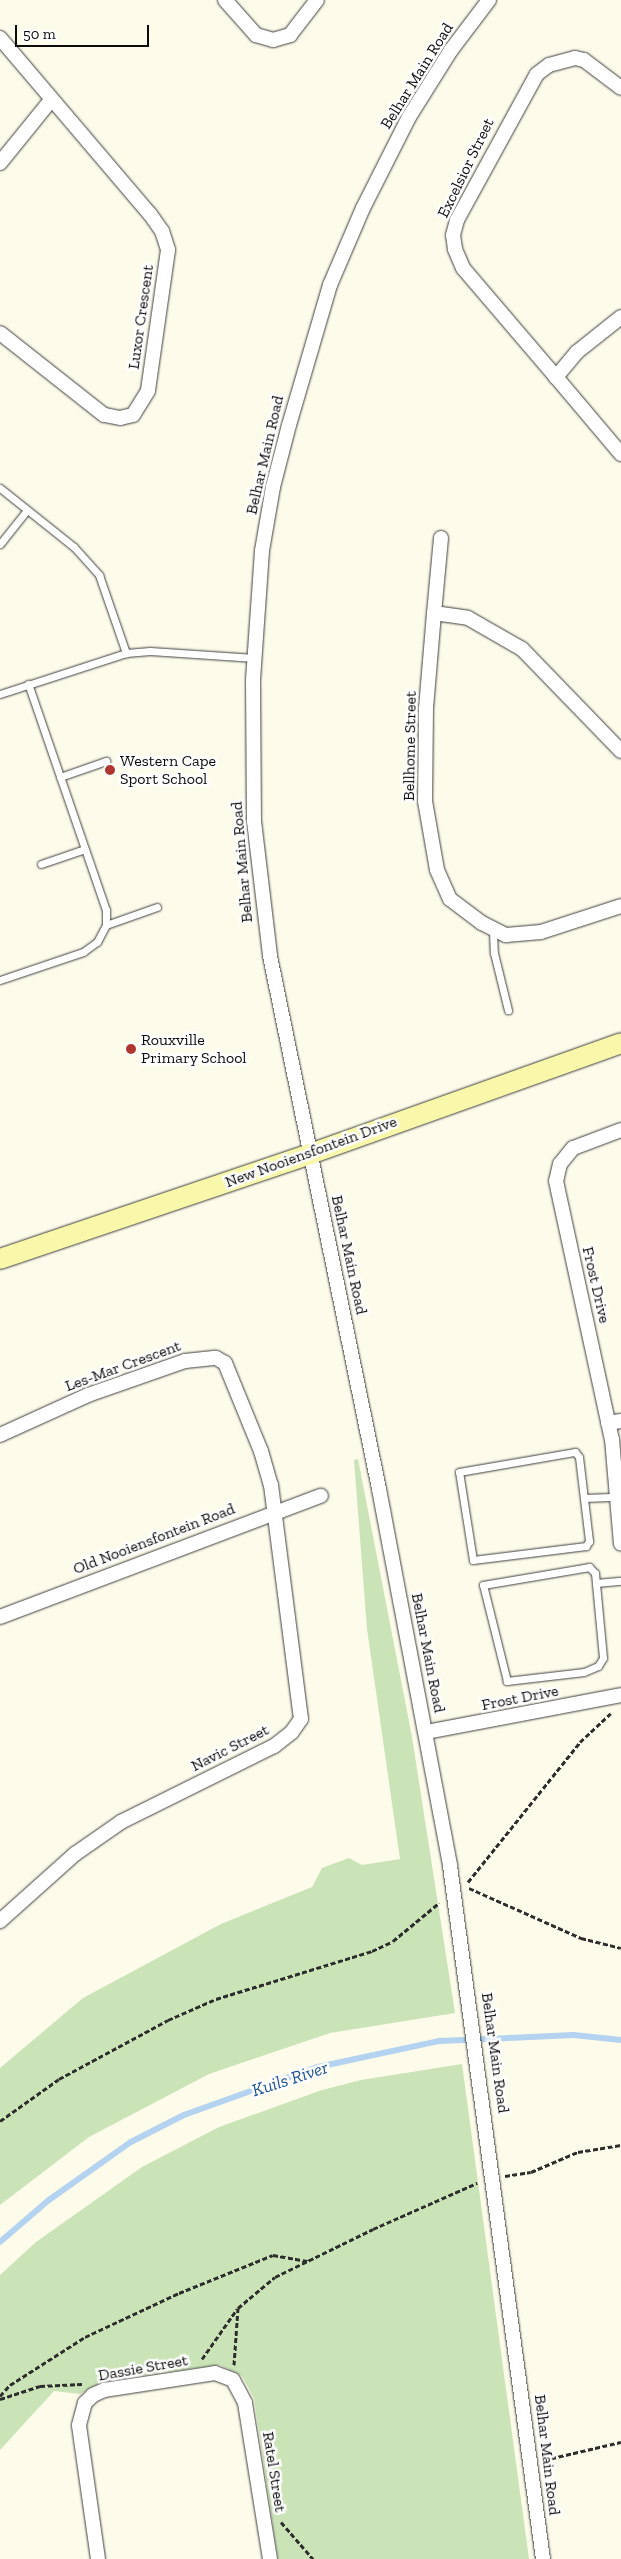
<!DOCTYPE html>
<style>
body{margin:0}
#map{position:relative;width:621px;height:2559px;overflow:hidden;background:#fdfbea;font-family:"Zilla Slab",serif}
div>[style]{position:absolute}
.green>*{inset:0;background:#cae4b7}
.stream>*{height:5.5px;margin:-2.75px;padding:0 2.75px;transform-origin:2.75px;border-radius:2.75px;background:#b3d3f0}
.path>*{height:3px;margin-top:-1.5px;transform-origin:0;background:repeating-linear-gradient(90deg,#2d2d2d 0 5px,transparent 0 7.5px)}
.roads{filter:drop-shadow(0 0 1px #3e3e3e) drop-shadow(0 0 1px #3e3e3e)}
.lane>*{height:7px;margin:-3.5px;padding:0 3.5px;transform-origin:3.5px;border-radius:3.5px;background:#fff}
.street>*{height:14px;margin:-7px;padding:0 7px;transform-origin:7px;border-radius:7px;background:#fff}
.secondary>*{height:20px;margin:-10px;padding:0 10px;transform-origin:10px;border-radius:10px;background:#f8f7aa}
.dots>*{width:14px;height:14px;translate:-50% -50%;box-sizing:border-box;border:2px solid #fff;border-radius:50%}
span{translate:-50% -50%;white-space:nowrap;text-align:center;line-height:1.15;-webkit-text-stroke:5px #fff;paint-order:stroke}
.street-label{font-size:16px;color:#0b0b0b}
.poi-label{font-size:16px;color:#0b0b0b}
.left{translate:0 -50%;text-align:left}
.water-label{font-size:18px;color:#205491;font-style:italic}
.scale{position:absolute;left:15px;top:25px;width:134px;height:22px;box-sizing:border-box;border:2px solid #0b0b0b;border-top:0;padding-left:6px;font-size:15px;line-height:18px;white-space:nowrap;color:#0b0b0b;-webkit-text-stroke:4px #fff;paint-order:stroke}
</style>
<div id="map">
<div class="green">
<div style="clip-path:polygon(358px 1459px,412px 1737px,455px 2013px,330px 2033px,209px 2074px,89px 2137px,0 2205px,0 2068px,83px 1998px,221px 1924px,312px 1887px,322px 1868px,349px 1858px,362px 1865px,400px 1859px,367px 1629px,354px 1460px)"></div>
<div style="clip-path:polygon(462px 2064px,529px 2559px,278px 2559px,254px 2398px,242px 2376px,220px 2365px,105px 2380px,80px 2394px,54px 2391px,0 2450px,0 2275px,36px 2242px,142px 2167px,219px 2127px,322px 2090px,361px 2080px)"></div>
</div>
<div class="stream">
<div style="left:0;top:2242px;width:65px;rotate:-40.6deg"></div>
<div style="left:49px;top:2200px;width:100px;rotate:-35.3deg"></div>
<div style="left:131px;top:2142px;width:59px;rotate:-27deg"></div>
<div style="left:184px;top:2115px;width:142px;rotate:-19.7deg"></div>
<div style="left:318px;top:2067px;width:124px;rotate:-12.1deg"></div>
<div style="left:439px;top:2041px;width:135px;rotate:-2.5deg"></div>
<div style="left:574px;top:2035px;width:47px;rotate:6.1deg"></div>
</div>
<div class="path">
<div style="left:468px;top:1882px;width:179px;rotate:-51.3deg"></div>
<div style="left:580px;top:1742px;width:42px;rotate:-43.1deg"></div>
<div style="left:469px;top:1888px;width:123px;rotate:24.1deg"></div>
<div style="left:581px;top:1938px;width:41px;rotate:14deg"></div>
<div style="left:0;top:2121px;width:72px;rotate:-35.4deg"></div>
<div style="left:59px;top:2079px;width:124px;rotate:-28.4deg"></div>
<div style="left:168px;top:2020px;width:52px;rotate:-23.6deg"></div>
<div style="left:216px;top:1999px;width:163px;rotate:-17.1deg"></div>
<div style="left:372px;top:1951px;width:23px;rotate:-25deg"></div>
<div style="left:393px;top:1941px;width:60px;rotate:-39.6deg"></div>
<div style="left:505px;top:2176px;width:26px;rotate:-9deg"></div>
<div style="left:531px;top:2172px;width:51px;rotate:-23.1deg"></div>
<div style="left:578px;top:2152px;width:44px;rotate:-9.2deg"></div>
<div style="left:202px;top:2359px;width:61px;rotate:-55deg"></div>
<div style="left:234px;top:2365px;width:57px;rotate:-86deg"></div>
<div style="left:238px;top:2308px;width:48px;rotate:-40deg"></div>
<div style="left:275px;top:2277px;width:109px;rotate:-26.1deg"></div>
<div style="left:373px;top:2229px;width:114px;rotate:-23.9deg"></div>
<div style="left:0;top:2396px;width:15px;rotate:-48deg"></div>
<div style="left:10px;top:2385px;width:89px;rotate:-32.6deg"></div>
<div style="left:85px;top:2337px;width:104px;rotate:-25.1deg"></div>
<div style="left:179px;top:2293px;width:101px;rotate:-22deg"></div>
<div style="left:273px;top:2255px;width:36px;rotate:10deg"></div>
<div style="left:0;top:2399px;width:42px;rotate:-18deg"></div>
<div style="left:40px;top:2386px;width:42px;rotate:-2.7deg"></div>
<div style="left:544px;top:2460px;width:79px;rotate:-13.2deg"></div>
<div style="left:281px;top:2522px;width:49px;rotate:49.1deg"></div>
</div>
<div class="roads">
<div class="lane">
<div style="left:0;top:488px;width:95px;rotate:38.6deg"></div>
<div style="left:74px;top:547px;width:38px;rotate:48deg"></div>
<div style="left:99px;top:575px;width:83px;rotate:70.9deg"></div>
<div style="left:0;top:544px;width:43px;rotate:-51.5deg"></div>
<div style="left:0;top:694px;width:133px;rotate:-18deg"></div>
<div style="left:126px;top:653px;width:24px;rotate:-5deg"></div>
<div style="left:150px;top:651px;width:105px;rotate:3.8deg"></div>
<div style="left:60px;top:777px;width:49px;rotate:-19.2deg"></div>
<div style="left:41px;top:864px;width:46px;rotate:-18.8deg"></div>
<div style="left:106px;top:925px;width:54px;rotate:-19.4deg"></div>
<div style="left:493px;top:930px;width:23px;rotate:88deg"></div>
<div style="left:494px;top:953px;width:59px;rotate:76.2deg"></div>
<div style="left:0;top:980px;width:88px;rotate:-18.6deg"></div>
<div style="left:83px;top:952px;width:17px;rotate:-36deg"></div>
<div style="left:97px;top:942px;width:19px;rotate:-62deg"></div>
<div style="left:106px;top:925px;width:15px;rotate:-90deg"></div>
<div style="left:106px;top:910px;width:239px;rotate:-109deg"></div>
<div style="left:575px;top:1452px;width:6px;rotate:51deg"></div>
<div style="left:579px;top:1457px;width:85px;rotate:83.2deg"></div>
<div style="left:589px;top:1541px;width:6px;rotate:121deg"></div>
<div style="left:586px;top:1546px;width:114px;rotate:172.9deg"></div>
<div style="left:473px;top:1560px;width:89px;rotate:-99deg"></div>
<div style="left:459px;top:1472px;width:118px;rotate:-9.8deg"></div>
<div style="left:584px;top:1498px;width:33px;rotate:-2deg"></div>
<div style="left:589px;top:1567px;width:8px;rotate:45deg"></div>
<div style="left:595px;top:1573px;width:85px;rotate:84.6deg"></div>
<div style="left:603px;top:1658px;width:9px;rotate:122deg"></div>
<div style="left:598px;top:1666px;width:15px;rotate:157deg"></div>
<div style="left:584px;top:1672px;width:78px;rotate:173.3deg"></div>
<div style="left:507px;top:1681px;width:99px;rotate:-104deg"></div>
<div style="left:483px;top:1585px;width:108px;rotate:-9.6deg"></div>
<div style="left:596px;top:1583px;width:25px;rotate:-5deg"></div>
</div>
<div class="street">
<div style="left:225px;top:0;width:47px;rotate:48.5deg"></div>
<div style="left:256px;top:35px;width:18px;rotate:16deg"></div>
<div style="left:273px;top:40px;width:18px;rotate:-16deg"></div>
<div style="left:290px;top:35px;width:44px;rotate:-52.4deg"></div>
<div style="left:489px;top:0;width:63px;rotate:127.2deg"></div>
<div style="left:451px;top:50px;width:79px;rotate:122.1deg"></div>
<div style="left:409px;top:117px;width:102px;rotate:116.8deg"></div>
<div style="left:363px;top:208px;width:84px;rotate:113.2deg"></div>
<div style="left:330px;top:285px;width:146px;rotate:106.3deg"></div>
<div style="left:289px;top:425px;width:64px;rotate:104.5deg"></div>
<div style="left:273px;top:487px;width:65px;rotate:99.8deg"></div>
<div style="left:262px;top:551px;width:130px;rotate:94deg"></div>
<div style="left:253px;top:681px;width:140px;rotate:89.6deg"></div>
<div style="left:254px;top:821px;width:136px;rotate:83.2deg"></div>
<div style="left:270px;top:956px;width:544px;rotate:78.44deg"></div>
<div style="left:379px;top:1489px;width:384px;rotate:79.3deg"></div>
<div style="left:450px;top:1866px;width:699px;rotate:82.36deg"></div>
<div style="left:0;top:38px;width:231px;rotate:49.6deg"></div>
<div style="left:150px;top:214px;width:21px;rotate:55deg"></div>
<div style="left:162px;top:231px;width:20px;rotate:72deg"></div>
<div style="left:168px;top:250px;width:142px;rotate:98.1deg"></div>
<div style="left:148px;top:391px;width:28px;rotate:122deg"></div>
<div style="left:133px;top:415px;width:13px;rotate:167deg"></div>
<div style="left:120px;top:418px;width:16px;rotate:-169deg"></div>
<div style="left:104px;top:415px;width:132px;rotate:-141.7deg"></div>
<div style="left:0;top:163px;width:81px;rotate:-51deg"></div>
<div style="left:621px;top:317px;width:56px;rotate:141.5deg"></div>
<div style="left:577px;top:352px;width:33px;rotate:130deg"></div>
<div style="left:556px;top:377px;width:101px;rotate:49.8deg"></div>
<div style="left:556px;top:377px;width:143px;rotate:-130.5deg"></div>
<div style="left:463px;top:268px;width:21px;rotate:-113deg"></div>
<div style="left:455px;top:249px;width:14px;rotate:-98deg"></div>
<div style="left:453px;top:235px;width:16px;rotate:-75deg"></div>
<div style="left:457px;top:220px;width:166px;rotate:-61.3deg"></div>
<div style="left:537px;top:74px;width:15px;rotate:-37deg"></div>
<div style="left:549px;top:65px;width:27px;rotate:-15deg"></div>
<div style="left:575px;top:58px;width:9px;rotate:13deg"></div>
<div style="left:584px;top:60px;width:46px;rotate:37.1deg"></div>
<div style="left:441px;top:538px;width:75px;rotate:95.3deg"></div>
<div style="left:434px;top:613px;width:34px;rotate:8deg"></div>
<div style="left:468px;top:618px;width:62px;rotate:29.9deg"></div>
<div style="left:522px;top:649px;width:142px;rotate:45.9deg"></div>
<div style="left:434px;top:613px;width:95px;rotate:94.8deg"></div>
<div style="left:426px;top:708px;width:93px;rotate:90.6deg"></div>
<div style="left:425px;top:801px;width:70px;rotate:80.1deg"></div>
<div style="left:437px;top:870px;width:32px;rotate:66deg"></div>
<div style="left:450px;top:899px;width:40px;rotate:37deg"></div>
<div style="left:482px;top:923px;width:27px;rotate:27deg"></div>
<div style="left:506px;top:935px;width:35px;rotate:-5deg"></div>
<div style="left:541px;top:932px;width:84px;rotate:-18deg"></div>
<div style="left:621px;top:1130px;width:51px;rotate:159.4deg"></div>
<div style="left:573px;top:1148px;width:21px;rotate:129deg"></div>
<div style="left:560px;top:1164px;width:17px;rotate:103deg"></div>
<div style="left:556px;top:1181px;width:264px;rotate:77.8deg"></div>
<div style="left:612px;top:1439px;width:105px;rotate:85.1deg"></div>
<div style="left:608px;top:1423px;width:13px;rotate:-9deg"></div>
<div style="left:0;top:1435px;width:97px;rotate:-24.4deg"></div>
<div style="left:88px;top:1395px;width:103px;rotate:-19.3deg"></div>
<div style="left:185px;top:1361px;width:31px;rotate:-6deg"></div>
<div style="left:216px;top:1358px;width:10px;rotate:29deg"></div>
<div style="left:225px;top:1363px;width:95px;rotate:67.8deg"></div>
<div style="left:261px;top:1451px;width:35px;rotate:74deg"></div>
<div style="left:271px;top:1485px;width:236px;rotate:82.7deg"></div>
<div style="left:301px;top:1719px;width:16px;rotate:125deg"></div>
<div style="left:292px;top:1732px;width:23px;rotate:142deg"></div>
<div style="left:274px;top:1746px;width:171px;rotate:153.6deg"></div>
<div style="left:121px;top:1822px;width:56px;rotate:145.2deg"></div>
<div style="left:75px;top:1854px;width:101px;rotate:138.2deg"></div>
<div style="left:0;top:1617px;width:343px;rotate:-20.7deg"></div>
<div style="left:426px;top:1732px;width:198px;rotate:-10.7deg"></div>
<div style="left:98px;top:2559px;width:135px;rotate:-98.1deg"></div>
<div style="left:79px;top:2425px;width:23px;rotate:-75deg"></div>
<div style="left:85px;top:2403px;width:11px;rotate:-45deg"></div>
<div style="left:93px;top:2395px;width:12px;rotate:-24deg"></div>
<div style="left:104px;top:2390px;width:112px;rotate:-8.7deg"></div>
<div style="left:215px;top:2373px;width:19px;rotate:21deg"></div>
<div style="left:233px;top:2380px;width:26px;rotate:62deg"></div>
<div style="left:245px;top:2403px;width:158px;rotate:80.9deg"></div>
</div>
<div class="secondary">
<div style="left:0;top:1259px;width:327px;rotate:-18.7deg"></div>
<div style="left:310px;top:1154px;width:330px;rotate:-19.6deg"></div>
</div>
</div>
<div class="dots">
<div style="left:110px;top:770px;background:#ae362f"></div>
<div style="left:131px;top:1049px;background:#ae362f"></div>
</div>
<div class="street-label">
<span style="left:417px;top:76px;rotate:-58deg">Belhar Main Road</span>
<span style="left:466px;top:168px;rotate:-64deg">Excelsior Street</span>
<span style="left:141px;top:317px;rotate:-82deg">Luxor Crescent</span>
<span style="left:265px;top:455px;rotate:-77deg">Belhar Main Road</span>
<span style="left:410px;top:746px;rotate:-89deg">Bellhome Street</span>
<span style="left:242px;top:862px;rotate:-95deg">Belhar Main Road</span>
<span style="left:311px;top:1152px;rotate:-20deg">New Nooiensfontein Drive</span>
<span style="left:349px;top:1255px;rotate:78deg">Belhar Main Road</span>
<span style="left:596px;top:1285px;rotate:77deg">Frost Drive</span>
<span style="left:123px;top:1366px;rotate:-20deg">Les-Mar Crescent</span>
<span style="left:154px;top:1539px;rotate:-21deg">Old Nooiensfontein Road</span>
<span style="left:428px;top:1653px;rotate:79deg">Belhar Main Road</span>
<span style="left:520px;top:1698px;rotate:-11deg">Frost Drive</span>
<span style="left:230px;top:1748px;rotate:-27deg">Navic Street</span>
<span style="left:495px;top:2053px;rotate:82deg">Belhar Main Road</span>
<span style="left:143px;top:2368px;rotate:-10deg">Dassie Street</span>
<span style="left:547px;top:2455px;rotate:83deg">Belhar Main Road</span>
<span style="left:274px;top:2472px;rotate:81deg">Ratel Street</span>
</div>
<div class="poi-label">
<span class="left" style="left:120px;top:770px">Western Cape<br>Sport School</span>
<span class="left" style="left:141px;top:1049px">Rouxville<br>Primary School</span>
</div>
<div class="water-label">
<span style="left:290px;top:2079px;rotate:-18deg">Kuils River</span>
</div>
<div class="scale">50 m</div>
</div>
